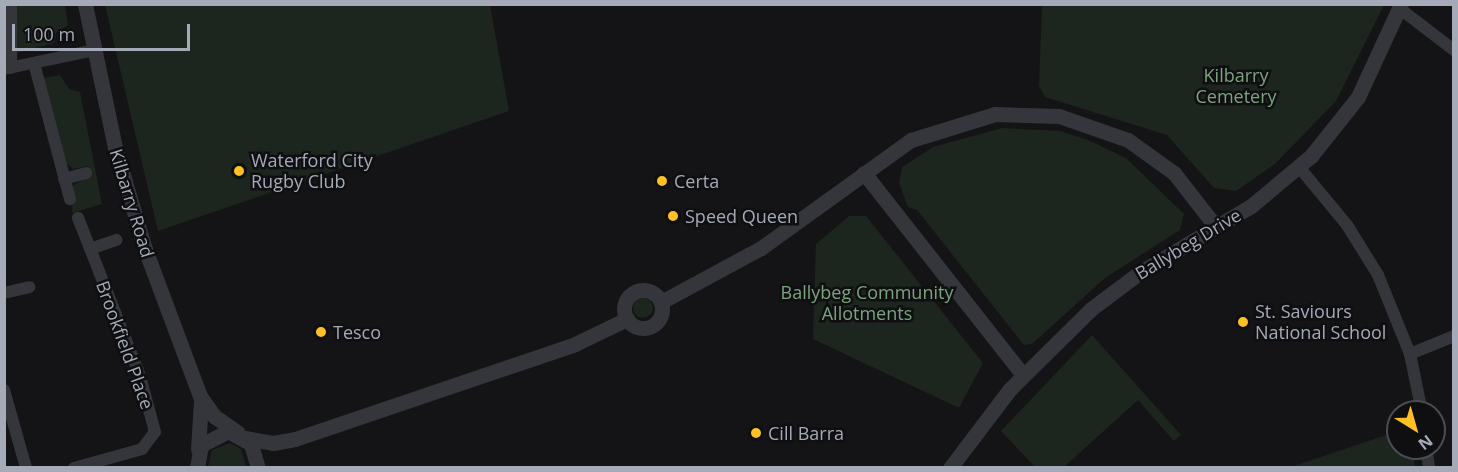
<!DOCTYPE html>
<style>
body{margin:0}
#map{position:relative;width:1458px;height:472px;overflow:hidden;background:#141416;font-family:"Open Sans",sans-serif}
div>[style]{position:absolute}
.green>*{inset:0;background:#1c251e}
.round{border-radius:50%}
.minor>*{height:12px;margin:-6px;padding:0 6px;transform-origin:6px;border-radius:6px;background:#35363c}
.tertiary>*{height:15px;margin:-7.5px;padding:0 7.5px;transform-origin:7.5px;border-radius:7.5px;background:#35363c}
.tertiary>.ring{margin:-7.5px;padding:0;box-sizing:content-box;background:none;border:15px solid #35363c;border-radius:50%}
.dots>*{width:16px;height:16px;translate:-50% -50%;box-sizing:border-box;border:3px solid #0f0f11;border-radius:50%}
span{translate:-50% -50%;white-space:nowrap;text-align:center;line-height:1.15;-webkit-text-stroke:5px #0f0f11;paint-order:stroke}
.park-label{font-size:18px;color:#7ba47f}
.poi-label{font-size:18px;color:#a5aab8}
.left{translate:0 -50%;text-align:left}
.street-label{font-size:18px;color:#a5aab8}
.frame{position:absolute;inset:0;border:6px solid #a5aab8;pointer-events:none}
.north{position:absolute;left:1386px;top:400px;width:60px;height:60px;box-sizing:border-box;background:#0f0f11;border:2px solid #4b4d54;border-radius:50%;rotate:143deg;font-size:16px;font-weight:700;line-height:24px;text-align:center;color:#a5aab8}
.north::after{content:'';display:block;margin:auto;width:21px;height:27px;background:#fec024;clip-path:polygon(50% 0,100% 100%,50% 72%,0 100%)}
.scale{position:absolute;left:12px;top:24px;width:178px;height:27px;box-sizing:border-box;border:3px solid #a5aab8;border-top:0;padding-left:8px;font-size:18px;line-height:21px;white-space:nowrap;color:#a5aab8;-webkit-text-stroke:4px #0f0f11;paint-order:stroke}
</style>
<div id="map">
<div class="green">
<div style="clip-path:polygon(17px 5px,65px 5px,68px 25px,56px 33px,54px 43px,17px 53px)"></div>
<div style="clip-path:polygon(105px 5px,490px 5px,509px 111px,158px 231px)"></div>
<div style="clip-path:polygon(1042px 5px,1042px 4px,1384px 5px,1336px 101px,1275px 164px,1236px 191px,1214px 188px,1167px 135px,1045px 97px,1039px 86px)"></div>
<div style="clip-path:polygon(60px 75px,69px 89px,80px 92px,102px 204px,72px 213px,73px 185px,91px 176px,88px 166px,73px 169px,66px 163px,43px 78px)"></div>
<div style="clip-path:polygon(1002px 128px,1060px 131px,1088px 140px,1126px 158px,1184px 214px,1180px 230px,1105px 278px,1032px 344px,1024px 345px,917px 210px,908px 207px,899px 183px,902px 167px,933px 147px)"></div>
<div style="clip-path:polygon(849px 216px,866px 216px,983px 363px,959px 408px,813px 339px,816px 244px)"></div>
<div class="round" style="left:633px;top:298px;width:20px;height:20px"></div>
<div style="clip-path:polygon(1092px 335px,1181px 435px,1174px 441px,1138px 400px,1064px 467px,1035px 467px,1001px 431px)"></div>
<div style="clip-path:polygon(1398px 431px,1398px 448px,1413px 448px,1415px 467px,1291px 467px)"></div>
<div style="clip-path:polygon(230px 443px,241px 449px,246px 467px,208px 467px,212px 450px)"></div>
</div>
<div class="minor">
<div style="left:11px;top:4px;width:64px;rotate:90deg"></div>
<div style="left:1399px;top:8px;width:69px;rotate:37.4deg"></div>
<div style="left:34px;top:63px;width:141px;rotate:75.2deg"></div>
<div style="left:4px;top:69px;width:92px;rotate:-11.9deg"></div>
<div style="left:1299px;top:167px;width:75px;rotate:50.4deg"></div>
<div style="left:1347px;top:225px;width:59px;rotate:58.2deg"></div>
<div style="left:1378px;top:275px;width:85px;rotate:67.9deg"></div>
<div style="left:1410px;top:354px;width:59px;rotate:78.3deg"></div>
<div style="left:64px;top:179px;width:23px;rotate:-15deg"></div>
<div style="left:90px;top:249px;width:28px;rotate:-19deg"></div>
<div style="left:4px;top:293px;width:26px;rotate:-13deg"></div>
<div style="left:1410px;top:354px;width:48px;rotate:-22.2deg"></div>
<div style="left:4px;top:390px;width:81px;rotate:74.2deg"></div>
<div style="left:1426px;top:448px;width:20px;rotate:81deg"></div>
<div style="left:74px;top:468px;width:71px;rotate:-15.6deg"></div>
<div style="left:142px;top:449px;width:21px;rotate:-53deg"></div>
<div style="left:155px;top:432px;width:58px;rotate:-105deg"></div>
<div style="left:140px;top:376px;width:170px;rotate:-111.4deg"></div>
</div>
<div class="tertiary">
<div style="left:85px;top:4px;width:147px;rotate:78.2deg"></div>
<div style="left:115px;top:148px;width:105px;rotate:73.5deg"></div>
<div style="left:145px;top:249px;width:157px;rotate:69.5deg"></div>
<div style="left:200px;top:396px;width:24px;rotate:55deg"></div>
<div style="left:214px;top:416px;width:29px;rotate:35deg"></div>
<div style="left:864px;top:173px;width:257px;rotate:51.8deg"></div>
<div class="ring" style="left:624px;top:290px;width:23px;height:23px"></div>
<div style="left:661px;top:302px;width:114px;rotate:-28.4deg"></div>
<div style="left:761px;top:248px;width:185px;rotate:-35.8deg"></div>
<div style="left:911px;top:140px;width:88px;rotate:-17.2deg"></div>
<div style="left:995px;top:114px;width:64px;rotate:1.8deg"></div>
<div style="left:1059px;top:116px;width:73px;rotate:19.2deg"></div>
<div style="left:1128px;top:140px;width:57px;rotate:35.7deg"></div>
<div style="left:1174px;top:173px;width:68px;rotate:52.1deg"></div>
<div style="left:245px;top:438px;width:28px;rotate:10deg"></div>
<div style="left:273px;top:443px;width:22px;rotate:-10deg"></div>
<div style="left:295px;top:439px;width:296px;rotate:-18.7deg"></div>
<div style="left:575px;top:344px;width:58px;rotate:-25.7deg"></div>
<div style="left:198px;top:449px;width:48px;rotate:-86.4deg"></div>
<div style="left:197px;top:468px;width:23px;rotate:-80deg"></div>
<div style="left:201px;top:445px;width:30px;rotate:-27deg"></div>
<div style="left:228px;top:431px;width:26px;rotate:29deg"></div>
<div style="left:251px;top:444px;width:25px;rotate:74deg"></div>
<div style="left:950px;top:468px;width:99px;rotate:-52.8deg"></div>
<div style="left:1010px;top:389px;width:114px;rotate:-44.6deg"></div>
<div style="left:1091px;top:309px;width:60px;rotate:-36.9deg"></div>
<div style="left:1139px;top:273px;width:131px;rotate:-30.9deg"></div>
<div style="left:1251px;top:206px;width:78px;rotate:-39.8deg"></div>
<div style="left:1311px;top:156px;width:75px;rotate:-51.5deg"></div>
<div style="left:1358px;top:97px;width:102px;rotate:-65.2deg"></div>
</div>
<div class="dots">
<div style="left:239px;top:171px;background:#fec024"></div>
<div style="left:662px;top:181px;background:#fec024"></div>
<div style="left:673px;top:216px;background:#fec024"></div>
<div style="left:1243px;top:322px;background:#fec024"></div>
<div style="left:321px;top:332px;background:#fec024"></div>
<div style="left:756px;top:433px;background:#fec024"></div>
</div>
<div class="park-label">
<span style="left:1236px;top:86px">Kilbarry<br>Cemetery</span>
<span style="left:867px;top:303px">Ballybeg Community<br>Allotments</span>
</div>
<div class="poi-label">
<span class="left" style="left:251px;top:171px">Waterford City<br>Rugby Club</span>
<span class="left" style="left:674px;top:181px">Certa</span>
<span class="left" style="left:685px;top:216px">Speed Queen</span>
<span class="left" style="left:1255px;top:322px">St. Saviours<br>National School</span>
<span class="left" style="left:333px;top:332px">Tesco</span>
<span class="left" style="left:768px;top:433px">Cill Barra</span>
</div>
<div class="street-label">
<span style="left:132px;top:203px;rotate:73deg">Kilbarry Road</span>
<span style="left:1188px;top:244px;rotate:-31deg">Ballybeg Drive</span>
<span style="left:125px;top:345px;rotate:70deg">Brookfield Place</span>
</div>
<div class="frame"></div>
<div class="north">N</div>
<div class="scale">100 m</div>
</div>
